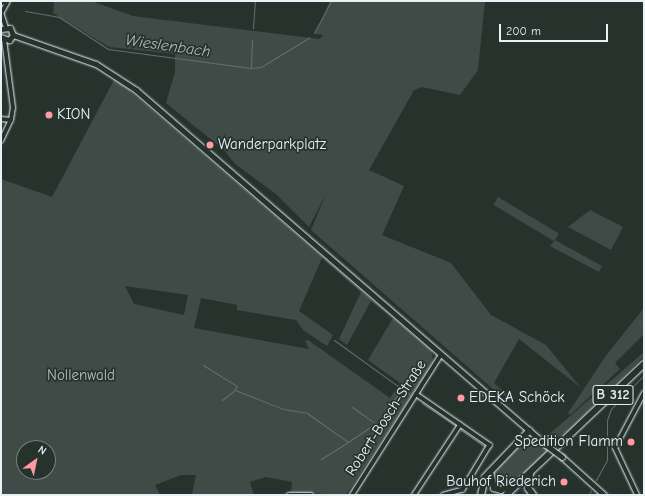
<!DOCTYPE html>
<meta charset="utf-8">
<style>
body{margin:0}
#map{position:relative;width:645px;height:496px;overflow:hidden;background:#26332d;font-family:"Comic Neue",sans-serif}
div>[style]{position:absolute}
.green>*{inset:0;background:#3e4b47;transform-origin:0 0}
.stream>*{height:1px;margin:-0.5px;padding:0 0.5px;transform-origin:0.5px;border-radius:0.5px;background:#636f6d}
.roads{filter:drop-shadow(0 0 1px #e8f1f8) drop-shadow(0 0 1px #e8f1f8)}
.street>*{height:3.5px;margin:-1.75px;padding:0 1.75px;transform-origin:1.75px;border-radius:1.75px;background:#26332d}
.secondary>*{height:5px;margin:-2.5px;padding:0 2.5px;transform-origin:2.5px;border-radius:2.5px;background:#26332d}
.highway>*{height:6px;margin:-3px;padding:0 3px;transform-origin:3px;border-radius:3px;background:#26332d}
.bridges{filter:drop-shadow(0 0 1px #e8f1f8) drop-shadow(0 0 1px #e8f1f8)}
.secondary-bridge>*{height:5px;margin:-2.5px;padding:0 2.5px;transform-origin:2.5px;border-radius:2.5px;background:#26332d}
.dots>*{width:11px;height:11px;translate:-50% -50%;box-sizing:border-box;border:2px solid #26332d;border-radius:50%}
span{translate:-50% -50%;white-space:nowrap;text-align:center;line-height:1.15;-webkit-text-stroke:3.5px #26332d;paint-order:stroke}
.shield-label span{padding:1px 3px;background:#26332d;border:1px solid;border-radius:3px;-webkit-text-stroke-width:0}
.shield-label{font-size:14px;color:#e8f1f8;font-weight:700}
.poi-label{font-size:15px;color:#e8f1f8}
.left{translate:0 -50%;text-align:left}
.right{translate:-100% -50%;text-align:right}
.park-label{font-size:15px;color:#b5bfc3}
.street-label{font-size:15px;color:#e8f1f8}
.water-label{font-size:16px;color:#b3bdc0;font-style:italic}
.frame{position:absolute;inset:0;border:2px solid #e8f1f8;pointer-events:none}
.north{position:absolute;left:16px;top:440px;width:40px;height:40px;box-sizing:border-box;background:#26332d;border:1px solid #747f7e;border-radius:50%;rotate:33deg;font-size:11px;font-weight:700;line-height:16px;text-align:center;color:#e8f1f8}
.north::after{content:'';display:block;margin:auto;width:14px;height:18px;background:#ff9aa2;clip-path:polygon(50% 0,100% 100%,50% 72%,0 100%)}
.scale{position:absolute;left:499px;top:24px;width:109px;height:18px;box-sizing:border-box;border:2px solid #e8f1f8;border-top:0;padding-left:5px;font-size:12px;line-height:14px;white-space:nowrap;color:#e8f1f8;-webkit-text-stroke:3px #26332d;paint-order:stroke}
</style>
<div id="map">
<div class="green">
<div style="clip-path:polygon(54px 1px,91px 1px,133px 16px,320px 39px,323px 35px,315px 34px,330px 1px,485px 1px,478px 70px,460px 95px,422px 87px,414px 90px,369px 170px,404px 186px,382px 235px,451px 263px,491px 315px,546px 345px,581px 388px,519px 339px,494px 383px,516px 402px,493px 389px,311px 230px,326px 194px,309px 227px,276px 194px,235px 164px,224px 150px,166px 103px,175px 72px,175px 54px,109px 47px,53px 13px)"></div>
<div style="clip-path:polygon(evenodd,115px 78px,432px 351px,433px 364px,346px 495px,291px 492px,292px 482px,266px 477px,250px 482px,254px 495px,192px 495px,196px 475px,181px 475px,155px 485px,160px 495px,1px 495px,1px 179px,52px 197px,115px 78px,322px 258px,361px 292px,339px 339px,347px 345px,371px 301px,393px 318px,368px 360px,400px 383px,390px 398px,308px 340px,305px 341px,309px 349px,194px 328px,201px 298px,237px 305px,237px 310px,296px 320px,303px 330px,327px 346px,333px 335px,299px 311px,322px 258px,115px 78px,125px 286px,188px 295px,184px 315px,134px 304px,125px 286px,115px 78px,24px 448px,48px 448px,48px 472px,24px 472px,24px 448px)"></div>
<div style="left:498px;top:197px;width:71px;height:9px;rotate:31deg"></div>
<div style="clip-path:polygon(590px 210px,623px 227px,611px 250px,568px 227px)"></div>
<div style="clip-path:polygon(555px 240px,602px 266px,599px 272px,550px 246px)"></div>
<div style="clip-path:polygon(644px 294px,644px 334px,615px 363px,620px 369px,570px 415px,568px 413px,605px 357px,643px 309px)"></div>
<div style="clip-path:polygon(644px 352px,644px 356px,571px 429px,558px 437px,547px 436px)"></div>
<div style="clip-path:polygon(535px 439px,549px 452px,508px 487px,496px 487px,491px 475px,516px 448px)"></div>
</div>
<div class="stream">
<div style="left:25px;top:11px;width:35px;rotate:10deg"></div>
<div style="left:59px;top:17px;width:59px;rotate:33.1deg"></div>
<div style="left:108px;top:49px;width:144px;rotate:7.6deg"></div>
<div style="left:251px;top:68px;width:10px;rotate:-6deg"></div>
<div style="left:261px;top:67px;width:57px;rotate:-31.5deg"></div>
<div style="left:253px;top:28px;width:27px;rotate:-86deg"></div>
<div style="left:314px;top:33px;width:36px;rotate:-62deg"></div>
<div style="left:251px;top:68px;width:28px;rotate:-88deg"></div>
<div style="left:334px;top:340px;width:84px;rotate:35.8deg"></div>
<div style="left:203px;top:365px;width:40px;rotate:32deg"></div>
<div style="left:237px;top:386px;width:4px;rotate:124deg"></div>
<div style="left:222px;top:400px;width:16px;rotate:-38deg"></div>
<div style="left:235px;top:390px;width:52px;rotate:21.6deg"></div>
<div style="left:283px;top:409px;width:24px;rotate:9deg"></div>
<div style="left:307px;top:413px;width:50px;rotate:35.3deg"></div>
<div style="left:348px;top:442px;width:34px;rotate:-34deg"></div>
<div style="left:422px;top:403px;width:41px;rotate:34.1deg"></div>
<div style="left:352px;top:407px;width:28px;rotate:35deg"></div>
<div style="left:380px;top:420px;width:38px;rotate:-55deg"></div>
<div style="left:402px;top:389px;width:12px;rotate:35deg"></div>
<div style="left:461px;top:430px;width:29px;rotate:35deg"></div>
<div style="left:321px;top:459px;width:32px;rotate:-32deg"></div>
<div style="left:596px;top:480px;width:23px;rotate:-61deg"></div>
<div style="left:607px;top:460px;width:40px;rotate:-90deg"></div>
<div style="left:607px;top:420px;width:12px;rotate:-70deg"></div>
<div style="left:611px;top:409px;width:47px;rotate:-45.9deg"></div>
<div style="left:589px;top:495px;width:5px;rotate:-68deg"></div>
</div>
<div class="roads">
<div class="street">
<div style="left:1px;top:4px;width:5px;rotate:-37deg"></div>
<div style="left:1px;top:11px;width:16px;rotate:72deg"></div>
<div style="left:2px;top:12px;width:13px;rotate:-61deg"></div>
<div style="left:1px;top:119px;width:10px;rotate:6deg"></div>
<div style="left:1px;top:141px;width:23px;rotate:-65deg"></div>
<div style="left:11px;top:120px;width:12px;rotate:-81deg"></div>
<div style="left:13px;top:108px;width:69px;rotate:-97.5deg"></div>
<div style="left:416px;top:394px;width:90px;rotate:34.6deg"></div>
<div style="left:490px;top:445px;width:52px;rotate:121deg"></div>
<div style="left:463px;top:490px;width:20px;rotate:165deg"></div>
<div style="left:289px;top:495px;width:22px"></div>
<div style="left:352px;top:495px;width:166px;rotate:-57.6deg"></div>
<div style="left:414px;top:495px;width:84px;rotate:-56.7deg"></div>
<div style="left:637px;top:495px;width:52px;rotate:-115.1deg"></div>
<div style="left:615px;top:448px;width:62px;rotate:-62.2deg"></div>
</div>
<div class="secondary">
<div style="left:1px;top:29px;width:9px;rotate:-6deg"></div>
<div style="left:10px;top:28px;width:8px;rotate:67deg"></div>
<div style="left:13px;top:35px;width:88px;rotate:19.3deg"></div>
<div style="left:96px;top:64px;width:48px;rotate:33deg"></div>
<div style="left:136px;top:90px;width:542px;rotate:40.89deg"></div>
<div style="left:1px;top:37px;width:9px;rotate:21deg"></div>
<div style="left:9px;top:40px;width:6px;rotate:-51deg"></div>
<div style="left:562px;top:457px;width:57px;rotate:42.1deg"></div>
</div>
<div class="highway">
<div style="left:490px;top:472px;width:16px;rotate:76deg"></div>
<div style="left:494px;top:488px;width:7px;rotate:16deg"></div>
<div style="left:501px;top:490px;width:13px;rotate:-23deg"></div>
<div style="left:530px;top:474px;width:14px;rotate:98deg"></div>
<div style="left:528px;top:488px;width:9px;rotate:54deg"></div>
<div style="left:481px;top:495px;width:18px;rotate:-77deg"></div>
<div style="left:485px;top:477px;width:64px;rotate:-46.3deg"></div>
<div style="left:506px;top:495px;width:190px;rotate:-43.5deg"></div>
</div>
</div>
<div class="bridges">
<div class="secondary-bridge">
<div style="left:546px;top:445px;width:20px;rotate:37deg"></div>
</div>
</div>
<div class="dots">
<div style="left:49px;top:115px;background:#ff9aa2"></div>
<div style="left:210px;top:145px;background:#ff9aa2"></div>
<div style="left:461px;top:398px;background:#ff9aa2"></div>
<div style="left:631px;top:442px;background:#ff9aa2"></div>
<div style="left:564px;top:482px;background:#ff9aa2"></div>
</div>
<div class="shield-label">
<span style="left:613px;top:395px">B 312</span>
</div>
<div class="poi-label">
<span class="left" style="left:57px;top:115px">KION</span>
<span class="left" style="left:218px;top:145px">Wanderparkplatz</span>
<span class="left" style="left:469px;top:398px">EDEKA Schöck</span>
<span class="right" style="left:623px;top:442px">Spedition Flamm</span>
<span class="right" style="left:556px;top:482px">Bauhof Riederich</span>
</div>
<div class="park-label">
<span style="left:81px;top:376px">Nollenwald</span>
</div>
<div class="street-label">
<span style="left:386px;top:418px;rotate:-57deg">Robert-Bosch-Straße</span>
</div>
<div class="water-label">
<span style="left:168px;top:46px;rotate:8deg">Wieslenbach</span>
</div>
<div class="frame"></div>
<div class="north">N</div>
<div class="scale">200 m</div>
</div>
